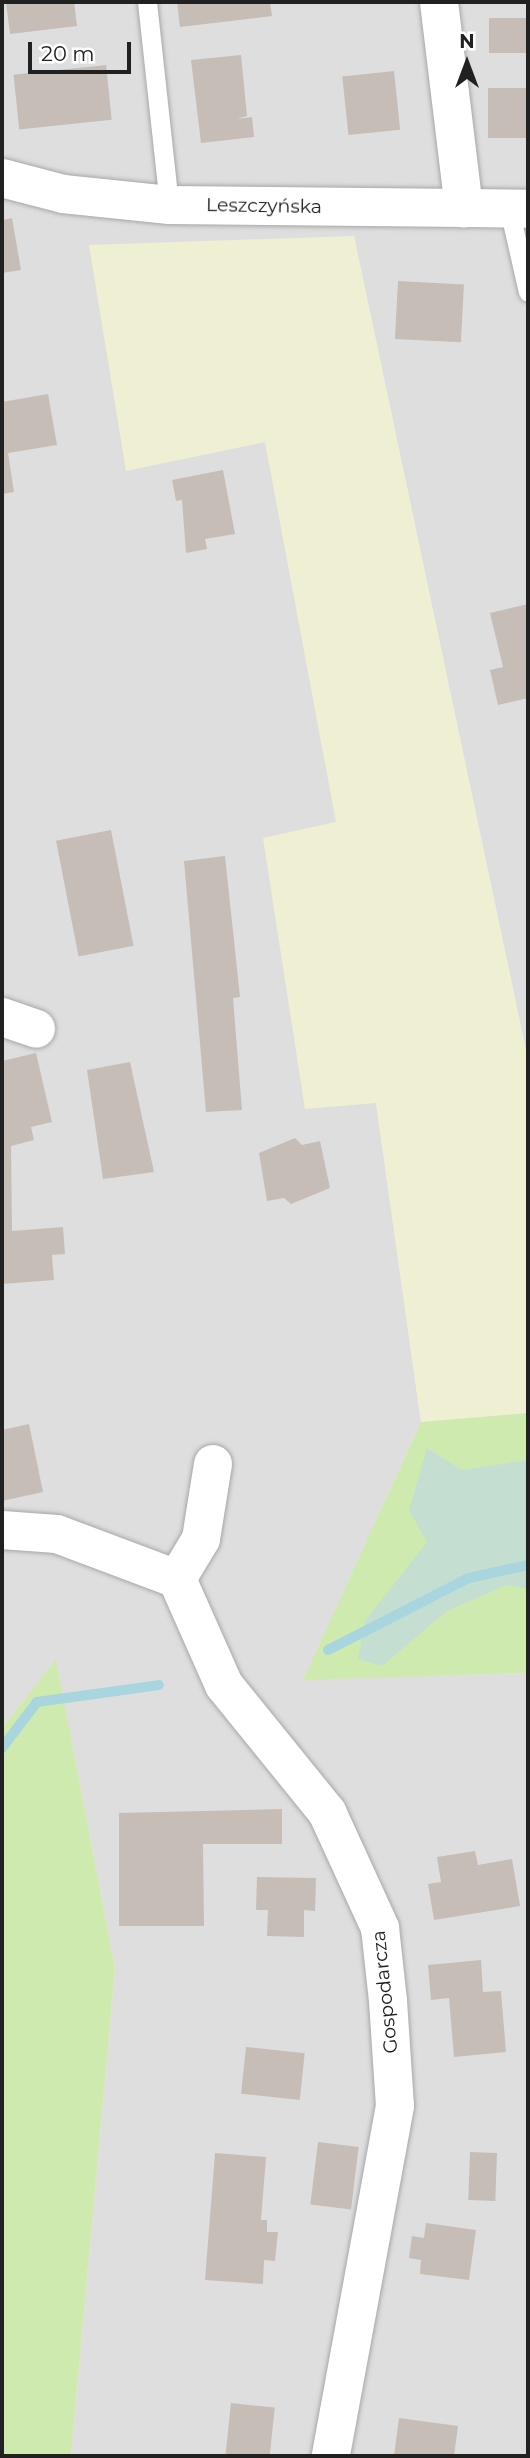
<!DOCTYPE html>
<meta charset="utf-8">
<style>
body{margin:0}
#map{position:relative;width:530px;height:2458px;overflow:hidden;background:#f1ede7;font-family:Montserrat,sans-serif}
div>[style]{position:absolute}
.residential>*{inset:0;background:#dfdede}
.farmland>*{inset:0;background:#efefd3}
.grass>*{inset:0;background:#cfeaae}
.wetland>*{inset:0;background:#c4dfd1}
.stream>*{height:10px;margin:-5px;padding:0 5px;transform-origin:5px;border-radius:5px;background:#a8d5de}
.building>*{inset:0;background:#c6bdb6;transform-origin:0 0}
.roads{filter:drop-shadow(0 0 2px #a8a8a8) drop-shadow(0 0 2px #a8a8a8)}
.lane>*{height:19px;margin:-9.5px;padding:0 9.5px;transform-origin:9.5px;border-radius:9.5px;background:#fff}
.street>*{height:38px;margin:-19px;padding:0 19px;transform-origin:19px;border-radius:19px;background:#fff}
span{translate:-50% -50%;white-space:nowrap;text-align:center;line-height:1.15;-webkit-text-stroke:5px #fff;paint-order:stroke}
.street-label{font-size:19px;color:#212121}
.frame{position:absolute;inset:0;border:4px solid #212121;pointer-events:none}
.north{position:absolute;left:432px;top:28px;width:70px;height:70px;-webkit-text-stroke:5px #fff;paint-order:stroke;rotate:0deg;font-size:19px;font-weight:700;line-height:28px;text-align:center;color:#212121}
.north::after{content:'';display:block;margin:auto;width:24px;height:32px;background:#212121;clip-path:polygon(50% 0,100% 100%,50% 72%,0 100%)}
.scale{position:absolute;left:28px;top:42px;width:103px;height:32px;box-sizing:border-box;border:4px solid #212121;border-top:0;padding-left:9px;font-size:21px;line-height:24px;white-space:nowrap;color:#212121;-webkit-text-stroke:5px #fff;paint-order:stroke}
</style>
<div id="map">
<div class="residential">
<div style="clip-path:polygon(2px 2px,528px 2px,528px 1060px,354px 237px,265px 441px,335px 812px,421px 1422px,304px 1679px,528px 1673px,528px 2456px,71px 2456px,115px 1968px,56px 1660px,2px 1728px)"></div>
</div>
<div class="farmland">
<div style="clip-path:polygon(354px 236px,528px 1060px,528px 1413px,421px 1422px,376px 1103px,305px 1109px,263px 838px,336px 822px,265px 442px,126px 471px,89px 245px)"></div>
</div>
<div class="grass">
<div style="clip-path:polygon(528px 1413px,528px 1673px,303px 1680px,421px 1422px)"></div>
<div style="clip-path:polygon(56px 1659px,115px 1968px,71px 2456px,2px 2456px,2px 1728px)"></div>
</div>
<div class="wetland">
<div style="clip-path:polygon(427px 1448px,462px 1470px,528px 1460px,528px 1589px,507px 1585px,447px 1611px,382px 1666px,358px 1659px,365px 1621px,427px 1542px,409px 1510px)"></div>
</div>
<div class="stream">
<div style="left:328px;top:1650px;width:158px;rotate:-27.1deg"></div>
<div style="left:469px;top:1578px;width:60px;rotate:-12.4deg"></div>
<div style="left:2px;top:1748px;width:58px;rotate:-52.7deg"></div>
<div style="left:37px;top:1702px;width:123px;rotate:-7.9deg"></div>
</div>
<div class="building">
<div style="clip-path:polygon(6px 2px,74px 2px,77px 26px,10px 34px)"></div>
<div style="clip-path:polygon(177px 2px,270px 2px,272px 16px,180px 27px)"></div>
<div style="left:528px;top:18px;width:35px;height:39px;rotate:90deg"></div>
<div style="clip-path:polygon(241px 55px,247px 116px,237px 119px,252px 117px,254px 137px,201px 143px,191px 60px)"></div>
<div style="left:106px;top:65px;width:55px;height:93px;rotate:84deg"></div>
<div style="left:394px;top:71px;width:59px;height:52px;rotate:84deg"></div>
<div style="left:528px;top:88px;width:50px;height:40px;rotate:90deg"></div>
<div style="clip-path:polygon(12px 218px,21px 270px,2px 273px,2px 220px)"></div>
<div style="left:398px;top:281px;width:66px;height:58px;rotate:3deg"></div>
<div style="clip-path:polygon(48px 394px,57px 445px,8px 453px,14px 492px,2px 494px,2px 402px)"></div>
<div style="clip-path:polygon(223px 470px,235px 534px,205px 539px,207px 549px,186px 553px,182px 500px,176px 501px,172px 480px)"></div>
<div style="clip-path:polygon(528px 604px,528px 698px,498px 705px,490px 670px,503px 667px,490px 613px)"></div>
<div style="left:111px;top:830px;width:118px;height:56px;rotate:79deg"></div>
<div style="clip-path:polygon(225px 856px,240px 997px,233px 998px,242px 1110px,206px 1112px,184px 861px)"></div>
<div style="clip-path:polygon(36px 1053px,52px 1122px,31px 1127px,34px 1140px,11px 1146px,12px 1231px,63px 1227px,65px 1254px,52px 1255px,54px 1280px,2px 1284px,2px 1061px)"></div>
<div style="clip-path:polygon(130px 1062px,154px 1172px,103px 1179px,87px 1070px)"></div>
<div style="clip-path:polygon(295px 1138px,302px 1145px,320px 1141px,330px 1188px,291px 1204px,284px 1198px,267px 1201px,259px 1153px)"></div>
<div style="clip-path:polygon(29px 1424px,43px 1492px,2px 1501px,2px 1430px)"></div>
<div style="clip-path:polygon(282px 1809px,282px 1844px,203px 1844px,204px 1926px,119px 1926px,119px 1813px)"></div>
<div style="clip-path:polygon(475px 1851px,478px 1865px,512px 1859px,520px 1906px,434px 1920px,428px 1884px,441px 1882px,437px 1857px)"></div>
<div style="clip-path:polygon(257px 1877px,316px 1878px,315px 1911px,304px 1910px,304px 1937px,267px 1936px,268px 1910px,256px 1910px)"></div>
<div style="clip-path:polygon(481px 1960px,483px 1992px,501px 1991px,506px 2052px,454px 2057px,449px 1998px,431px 2000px,428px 1965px)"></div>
<div style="left:246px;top:2047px;width:59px;height:47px;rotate:6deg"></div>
<div style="left:318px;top:2142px;width:41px;height:63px;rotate:7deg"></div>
<div style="left:470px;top:2152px;width:27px;height:48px;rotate:2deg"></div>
<div style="clip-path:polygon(215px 2153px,266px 2157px,261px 2220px,267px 2220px,267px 2232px,278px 2232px,275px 2261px,264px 2260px,263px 2284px,205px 2280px)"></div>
<div style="clip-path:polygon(426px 2223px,476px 2230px,469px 2280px,420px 2274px,421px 2260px,409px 2258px,412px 2236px,424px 2238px)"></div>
<div style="left:231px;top:2403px;width:44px;height:51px;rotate:6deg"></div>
<div style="clip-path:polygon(399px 2418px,458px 2426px,454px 2456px,394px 2456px)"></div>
</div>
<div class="roads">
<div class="lane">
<div style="left:147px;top:2px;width:204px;rotate:83.8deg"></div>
<div style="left:509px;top:209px;width:85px;rotate:77.1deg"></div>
</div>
<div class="street">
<div style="left:439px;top:2px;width:208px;rotate:83.1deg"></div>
<div style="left:2px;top:178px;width:63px;rotate:14.7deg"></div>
<div style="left:63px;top:194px;width:107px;rotate:5.9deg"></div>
<div style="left:169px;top:205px;width:359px;rotate:0.6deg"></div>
<div style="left:2px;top:1017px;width:36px;rotate:19deg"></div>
<div style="left:213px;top:1464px;width:76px;rotate:99.1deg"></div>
<div style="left:201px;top:1539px;width:47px;rotate:121deg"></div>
<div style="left:177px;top:1579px;width:116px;rotate:66.1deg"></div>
<div style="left:224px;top:1685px;width:164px;rotate:51deg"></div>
<div style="left:327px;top:1812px;width:128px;rotate:65.4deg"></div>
<div style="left:380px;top:1928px;width:73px;rotate:83.7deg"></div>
<div style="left:388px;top:2001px;width:105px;rotate:86.2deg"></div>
<div style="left:395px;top:2106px;width:356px;rotate:100.4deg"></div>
<div style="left:2px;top:1530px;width:55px;rotate:4.2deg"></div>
<div style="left:57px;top:1534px;width:128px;rotate:20.6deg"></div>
</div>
</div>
<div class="street-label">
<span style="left:264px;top:206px;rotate:1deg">Leszczyńska</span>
<span style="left:385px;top:1992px;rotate:-96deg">Gospodarcza</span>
</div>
<div class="frame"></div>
<div class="north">N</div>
<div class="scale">20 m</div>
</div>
